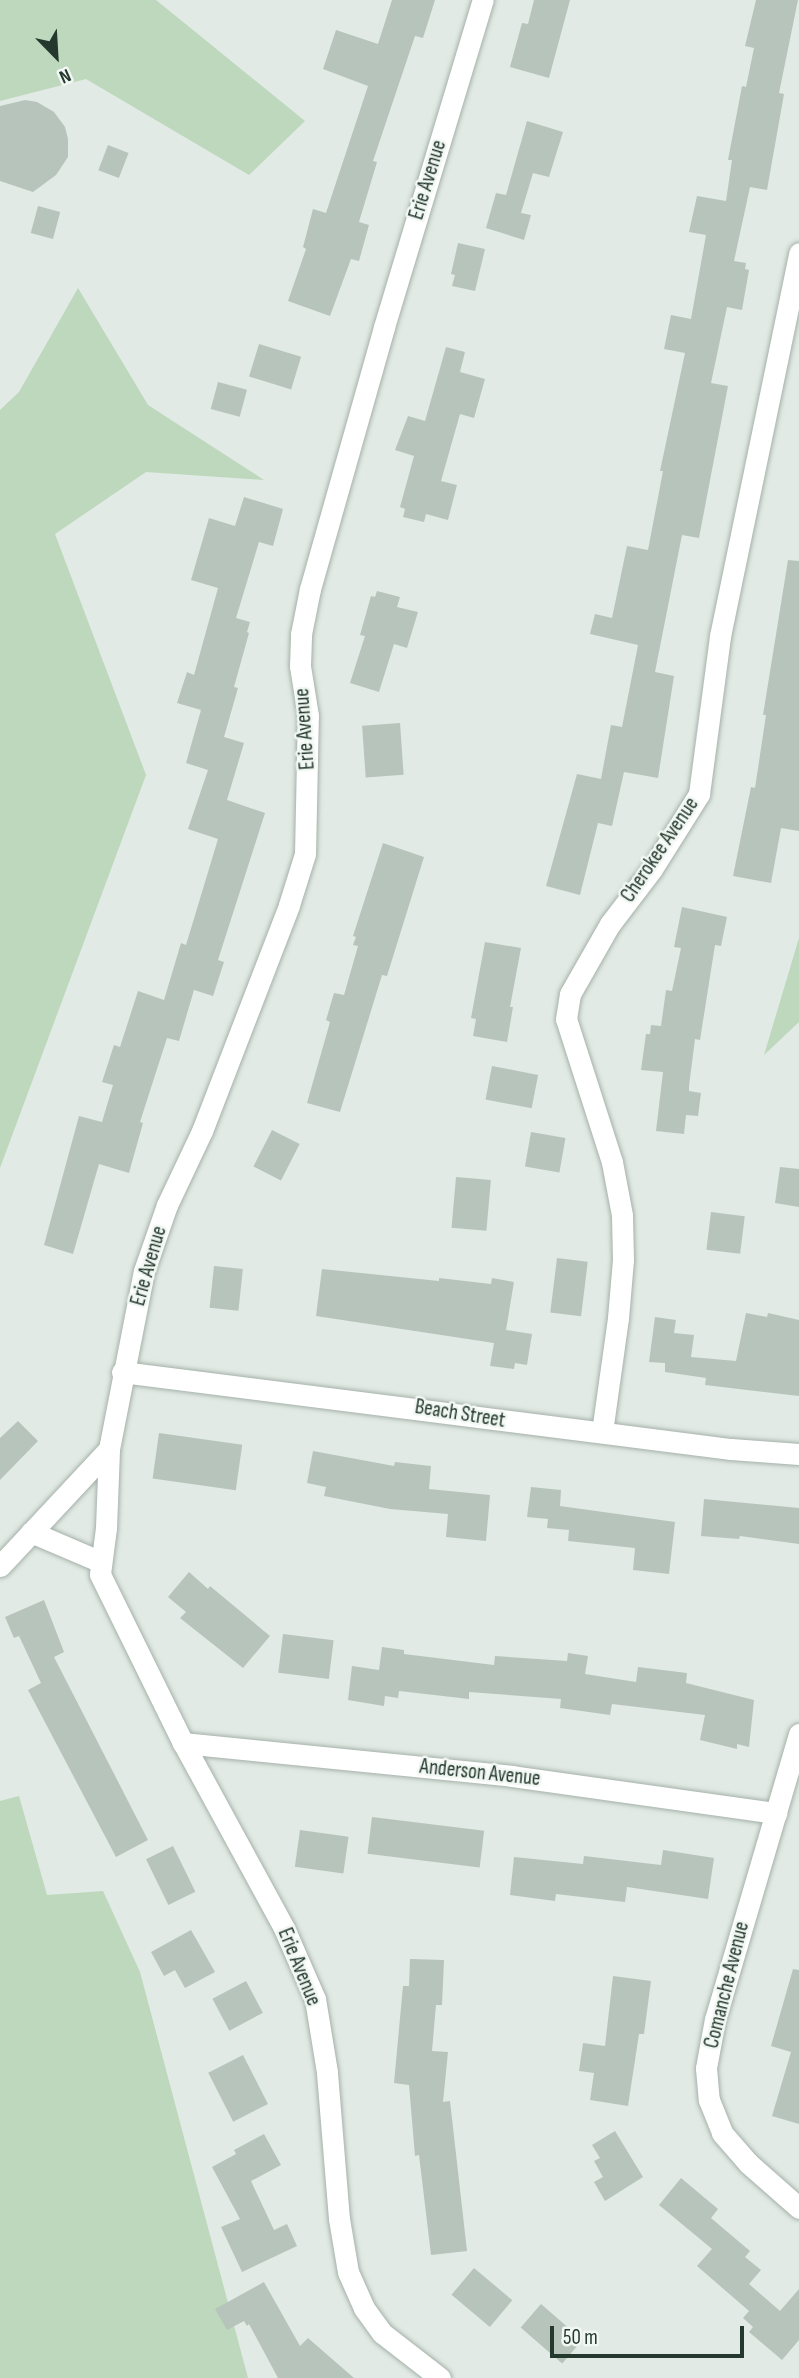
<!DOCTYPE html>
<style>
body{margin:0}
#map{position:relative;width:799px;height:2378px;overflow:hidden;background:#e1eae4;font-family:"Sofia Sans Condensed",sans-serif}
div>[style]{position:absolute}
.green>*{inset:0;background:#bdd8bd}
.building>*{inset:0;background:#b7c4bc;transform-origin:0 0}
.roads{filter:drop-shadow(0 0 2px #a5b1a9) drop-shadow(0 0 2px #a5b1a9)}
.street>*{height:21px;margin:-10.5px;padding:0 10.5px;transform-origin:10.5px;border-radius:10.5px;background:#fff}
span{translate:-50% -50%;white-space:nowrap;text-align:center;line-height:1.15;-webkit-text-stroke:5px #f1f7f2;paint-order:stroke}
.street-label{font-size:21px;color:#24382d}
.north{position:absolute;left:21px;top:21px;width:70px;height:70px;-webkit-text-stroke:5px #f1f7f2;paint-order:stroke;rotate:156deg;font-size:19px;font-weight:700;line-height:28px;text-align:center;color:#24382d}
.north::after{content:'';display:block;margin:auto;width:24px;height:32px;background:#24382d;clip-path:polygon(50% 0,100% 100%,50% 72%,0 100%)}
.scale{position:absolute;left:550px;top:2326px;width:194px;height:32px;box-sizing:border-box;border:4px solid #24382d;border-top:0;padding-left:9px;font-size:21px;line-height:24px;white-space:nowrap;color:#24382d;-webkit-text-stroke:5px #f1f7f2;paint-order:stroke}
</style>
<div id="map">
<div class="green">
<div style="clip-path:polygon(0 0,156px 0,305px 121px,249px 175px,86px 79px,0 101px)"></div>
<div style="clip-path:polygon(78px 288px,148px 405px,264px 480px,146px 472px,55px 534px,146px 775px,0 1168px,0 410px,19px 392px)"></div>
<div style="clip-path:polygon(799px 938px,799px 1022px,764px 1055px)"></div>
<div style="clip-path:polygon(19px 1796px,47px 1895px,103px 1891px,140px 1972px,248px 2378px,0 2378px,0 1801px)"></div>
</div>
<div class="building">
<div style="clip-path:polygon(392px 0,435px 0,423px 38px,415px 36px,373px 161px,377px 162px,359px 222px,369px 225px,359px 261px,351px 259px,330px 316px,288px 301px,306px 249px,303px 247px,313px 209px,326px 213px,368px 86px,323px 69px,336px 30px,378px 44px)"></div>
<div style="clip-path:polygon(534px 0,570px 0,549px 78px,510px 67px,522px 23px,528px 24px)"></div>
<div style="clip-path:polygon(756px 0,798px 0,779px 93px,784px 94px,767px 190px,750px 187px,734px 261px,746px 263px,745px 269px,749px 270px,742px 310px,727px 307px,711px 383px,728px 386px,699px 538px,682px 535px,655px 672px,674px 676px,658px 778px,624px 772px,612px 826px,598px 823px,580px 895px,546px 886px,577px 774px,601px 779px,611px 725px,622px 727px,638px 645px,590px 634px,595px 614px,612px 618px,627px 546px,648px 550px,663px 471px,660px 471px,685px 353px,664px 349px,671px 315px,691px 319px,706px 235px,689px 232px,697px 196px,726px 201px,732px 160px,728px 160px,742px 86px,746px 87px,754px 48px,745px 46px)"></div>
<div style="clip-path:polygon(25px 100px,37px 102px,54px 112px,65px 127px,68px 139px,68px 157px,56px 175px,33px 192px,0 181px,0 106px)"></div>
<div style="clip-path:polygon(527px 121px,563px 132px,549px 177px,533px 173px,521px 213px,531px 215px,524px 240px,486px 228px,496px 193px,506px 195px)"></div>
<div style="left:108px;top:145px;width:22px;height:27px;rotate:21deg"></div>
<div style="left:38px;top:206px;width:23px;height:28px;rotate:15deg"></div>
<div style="clip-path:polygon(458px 243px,485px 249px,475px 291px,452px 286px,455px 275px,451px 274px)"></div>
<div style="left:259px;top:344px;width:44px;height:34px;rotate:17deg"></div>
<div style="clip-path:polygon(446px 347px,465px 352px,460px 372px,485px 379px,474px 418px,460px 414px,441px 481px,457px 485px,448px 520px,426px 514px,424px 522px,403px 517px,405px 509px,400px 507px,414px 456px,395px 450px,408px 416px,425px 421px)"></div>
<div style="left:218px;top:382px;width:30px;height:28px;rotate:15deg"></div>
<div style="clip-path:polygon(244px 497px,283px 509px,273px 546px,259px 542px,236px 618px,250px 622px,247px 632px,249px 633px,234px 687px,238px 688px,224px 737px,244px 743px,227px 800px,265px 813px,218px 960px,224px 962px,213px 996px,194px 990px,179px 1041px,167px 1038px,140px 1122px,143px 1123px,129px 1173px,99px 1164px,73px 1254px,44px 1245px,79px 1116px,102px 1122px,113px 1085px,102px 1082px,114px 1045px,120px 1047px,138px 991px,164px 1000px,181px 943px,186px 945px,218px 839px,188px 829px,208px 770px,186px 763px,201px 710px,177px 703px,187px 672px,194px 675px,218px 588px,191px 580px,209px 518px,235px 526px)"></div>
<div style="clip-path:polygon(788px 560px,799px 561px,799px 831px,781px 828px,771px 883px,733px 876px,751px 787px,755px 788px,766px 715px,763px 715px)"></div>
<div style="clip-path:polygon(377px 591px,400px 597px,397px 607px,418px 612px,407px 648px,394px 644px,379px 692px,350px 683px,365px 636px,360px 635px,371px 596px,375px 597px)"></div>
<div style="left:400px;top:723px;width:52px;height:38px;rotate:86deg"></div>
<div style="clip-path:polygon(383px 843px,424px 857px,387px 976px,382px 975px,340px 1112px,307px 1103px,330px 1022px,326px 1020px,334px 993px,344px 995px,358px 946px,353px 945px,356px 937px,353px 936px)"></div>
<div style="clip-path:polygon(682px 907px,727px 917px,721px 946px,715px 945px,700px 1040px,695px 1039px,689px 1086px,689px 1091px,701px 1093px,698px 1116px,686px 1115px,684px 1134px,656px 1131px,663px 1072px,641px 1070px,646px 1034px,650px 1034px,651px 1025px,661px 1026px,666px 990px,672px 991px,681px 948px,674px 947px)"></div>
<div style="clip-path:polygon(485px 942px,521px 948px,510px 1007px,513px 1007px,507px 1042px,473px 1036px,476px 1019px,471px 1018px)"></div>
<div style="left:492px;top:1066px;width:47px;height:34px;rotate:11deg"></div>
<div style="left:272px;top:1130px;width:31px;height:41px;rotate:27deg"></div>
<div style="left:531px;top:1132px;width:35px;height:35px;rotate:10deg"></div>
<div style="clip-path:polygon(780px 1167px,799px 1169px,799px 1207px,775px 1203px)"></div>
<div style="left:456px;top:1177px;width:35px;height:51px;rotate:5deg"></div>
<div style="left:711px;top:1212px;width:34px;height:38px;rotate:7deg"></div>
<div style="left:557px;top:1258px;width:31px;height:55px;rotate:7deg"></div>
<div style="left:214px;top:1266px;width:29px;height:42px;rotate:6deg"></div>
<div style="clip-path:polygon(322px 1269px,439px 1281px,439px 1278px,491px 1284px,492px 1278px,514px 1282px,506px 1330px,532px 1334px,527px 1365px,515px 1363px,514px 1369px,490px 1366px,494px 1343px,316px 1316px)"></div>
<div style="clip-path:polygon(746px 1313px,767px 1317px,768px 1313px,799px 1320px,799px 1396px,705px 1385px,706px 1378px,665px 1372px,665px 1363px,649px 1362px,655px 1317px,676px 1320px,674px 1333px,694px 1335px,691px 1357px,736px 1361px)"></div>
<div style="clip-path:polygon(18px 1421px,38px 1441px,0 1480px,0 1438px)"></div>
<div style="left:159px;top:1433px;width:84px;height:46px;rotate:8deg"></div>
<div style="clip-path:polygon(313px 1451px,394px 1466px,395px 1462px,431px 1466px,429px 1489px,490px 1495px,486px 1541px,446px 1537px,448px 1514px,390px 1509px,324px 1496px,326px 1487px,307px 1483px)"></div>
<div style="clip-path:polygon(531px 1487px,561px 1490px,560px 1506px,675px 1522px,669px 1574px,633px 1570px,635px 1548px,568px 1541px,569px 1530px,547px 1528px,548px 1519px,527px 1517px)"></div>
<div style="clip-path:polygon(704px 1499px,799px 1508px,799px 1544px,740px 1536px,739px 1539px,701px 1536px)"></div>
<div style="clip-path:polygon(189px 1572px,208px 1589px,210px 1586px,270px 1636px,243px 1668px,180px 1618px,186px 1612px,168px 1597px)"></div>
<div style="clip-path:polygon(44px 1600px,64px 1652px,54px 1657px,148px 1840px,116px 1857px,28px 1690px,41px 1683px,19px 1636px,14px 1638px,5px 1617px)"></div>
<div style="left:283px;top:1634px;width:51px;height:39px;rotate:7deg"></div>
<div style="clip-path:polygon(382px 1647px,404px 1650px,404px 1654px,494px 1665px,495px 1656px,567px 1661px,568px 1653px,588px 1656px,585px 1674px,636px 1682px,638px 1667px,687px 1673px,686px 1683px,754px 1700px,749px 1747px,737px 1744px,737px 1749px,700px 1740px,705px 1715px,612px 1704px,610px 1715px,560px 1708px,561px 1699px,469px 1692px,469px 1699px,399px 1691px,398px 1698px,385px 1696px,384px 1706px,348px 1700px,352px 1666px,379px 1670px)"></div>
<div style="left:372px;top:1817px;width:113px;height:37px;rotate:7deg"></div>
<div style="left:300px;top:1830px;width:49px;height:37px;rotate:8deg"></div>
<div style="left:173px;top:1846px;width:51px;height:30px;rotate:64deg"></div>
<div style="clip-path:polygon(663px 1850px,714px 1858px,708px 1899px,627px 1887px,625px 1902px,556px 1894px,555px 1901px,510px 1895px,514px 1857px,583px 1864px,584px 1856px,661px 1865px)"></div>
<div style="clip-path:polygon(191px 1930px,215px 1972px,185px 1988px,175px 1970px,164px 1976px,151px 1952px)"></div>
<div style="clip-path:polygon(410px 1959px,444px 1960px,442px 2005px,436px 2005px,432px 2051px,448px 2052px,443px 2102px,450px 2101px,467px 2251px,431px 2255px,419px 2155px,415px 2156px,409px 2085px,394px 2083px,403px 1986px,409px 1986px)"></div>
<div style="clip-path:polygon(793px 1969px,799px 1970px,799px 2124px,772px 2116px,791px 2052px,771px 2046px)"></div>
<div style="clip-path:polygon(613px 1976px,651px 1981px,644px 2034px,639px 2034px,628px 2106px,590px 2100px,594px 2073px,579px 2071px,583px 2043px,605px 2046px)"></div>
<div style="left:246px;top:1981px;width:36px;height:38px;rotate:62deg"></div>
<div style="left:243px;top:2055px;width:55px;height:39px;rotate:63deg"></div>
<div style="clip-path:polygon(615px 2131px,643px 2177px,605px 2201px,594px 2182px,603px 2177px,594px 2161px,600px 2158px,592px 2145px)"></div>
<div style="clip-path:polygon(264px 2134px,281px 2165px,251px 2181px,274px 2230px,287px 2224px,297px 2246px,242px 2272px,221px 2227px,240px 2219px,212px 2167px,236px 2154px,234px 2150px)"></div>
<div style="clip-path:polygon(681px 2178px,718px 2209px,711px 2218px,750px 2251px,745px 2257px,761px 2270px,749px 2284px,780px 2311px,799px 2289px,799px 2340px,782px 2360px,749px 2332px,753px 2327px,743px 2318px,749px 2311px,697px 2266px,712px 2249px,659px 2205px)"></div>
<div style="left:474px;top:2268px;width:50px;height:35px;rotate:40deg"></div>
<div style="clip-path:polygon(264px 2282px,300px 2346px,308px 2338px,354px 2378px,278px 2378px,249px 2324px,247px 2326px,244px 2321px,227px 2330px,215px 2309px)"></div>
<div style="left:541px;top:2304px;width:55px;height:31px;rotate:41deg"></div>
</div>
<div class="roads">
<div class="street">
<div style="left:122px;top:1372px;width:614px;rotate:7.21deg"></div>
<div style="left:731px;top:1449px;width:68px;rotate:4.2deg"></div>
<div style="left:602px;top:1432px;width:115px;rotate:-82deg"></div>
<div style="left:618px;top:1318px;width:58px;rotate:-85.1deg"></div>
<div style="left:623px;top:1260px;width:45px;rotate:-91.3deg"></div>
<div style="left:622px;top:1215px;width:54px;rotate:-100.7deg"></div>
<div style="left:612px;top:1162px;width:150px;rotate:-107.8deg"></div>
<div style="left:566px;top:1019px;width:25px;rotate:-81deg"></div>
<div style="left:570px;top:994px;width:81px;rotate:-60.3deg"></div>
<div style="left:610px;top:924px;width:69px;rotate:-52.6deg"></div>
<div style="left:652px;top:869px;width:89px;rotate:-57.9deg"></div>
<div style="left:699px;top:794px;width:159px;rotate:-82.4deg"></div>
<div style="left:720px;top:636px;width:391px;rotate:-78.3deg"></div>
<div style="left:31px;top:1532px;width:76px;rotate:23.2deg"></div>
<div style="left:0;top:1566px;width:160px;rotate:-47deg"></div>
<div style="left:799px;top:1734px;width:297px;rotate:106.4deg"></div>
<div style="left:715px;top:2019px;width:50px;rotate:100.4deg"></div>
<div style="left:706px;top:2068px;width:32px;rotate:85deg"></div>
<div style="left:709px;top:2100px;width:35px;rotate:68deg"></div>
<div style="left:722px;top:2133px;width:40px;rotate:49deg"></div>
<div style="left:748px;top:2163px;width:68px;rotate:41.4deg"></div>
<div style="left:183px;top:1743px;width:331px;rotate:5.7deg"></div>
<div style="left:512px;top:1776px;width:267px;rotate:8deg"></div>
<div style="left:440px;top:2378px;width:73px;rotate:-142.2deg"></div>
<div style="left:382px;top:2333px;width:31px;rotate:-126deg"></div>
<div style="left:364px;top:2308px;width:39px;rotate:-114deg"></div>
<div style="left:348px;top:2272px;width:54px;rotate:-99.6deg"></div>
<div style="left:339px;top:2219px;width:147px;rotate:-94.7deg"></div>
<div style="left:327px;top:2072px;width:74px;rotate:-99.3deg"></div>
<div style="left:315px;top:1999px;width:77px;rotate:-113.6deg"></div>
<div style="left:284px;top:1928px;width:211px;rotate:-118.6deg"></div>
<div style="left:183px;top:1743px;width:188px;rotate:-116.2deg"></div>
<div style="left:100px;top:1574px;width:46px;rotate:-82.6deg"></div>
<div style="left:106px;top:1528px;width:79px;rotate:-87.8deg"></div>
<div style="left:109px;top:1449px;width:181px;rotate:-78.9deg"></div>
<div style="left:144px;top:1271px;width:70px;rotate:-70.8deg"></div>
<div style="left:167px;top:1205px;width:82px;rotate:-64.7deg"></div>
<div style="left:202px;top:1131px;width:242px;rotate:-68.9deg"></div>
<div style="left:289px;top:905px;width:53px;rotate:-72.6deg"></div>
<div style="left:305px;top:854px;width:138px;rotate:-88.8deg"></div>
<div style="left:308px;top:716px;width:51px;rotate:-99.1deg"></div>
<div style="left:300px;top:666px;width:32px;rotate:-88deg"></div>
<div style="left:301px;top:634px;width:46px;rotate:-78.7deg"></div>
<div style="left:310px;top:589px;width:272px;rotate:-74.2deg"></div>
<div style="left:384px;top:327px;width:342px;rotate:-73.2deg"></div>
</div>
</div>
<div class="street-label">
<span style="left:428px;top:180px;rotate:-73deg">Erie Avenue</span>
<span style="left:305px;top:729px;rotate:-94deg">Erie Avenue</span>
<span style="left:660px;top:850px;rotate:-56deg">Cherokee Avenue</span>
<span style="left:149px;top:1266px;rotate:-74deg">Erie Avenue</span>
<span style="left:460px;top:1414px;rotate:9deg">Beach Street</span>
<span style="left:480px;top:1773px;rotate:6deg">Anderson Avenue</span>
<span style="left:299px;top:1967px;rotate:68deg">Erie Avenue</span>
<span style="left:727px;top:1985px;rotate:-76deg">Comanche Avenue</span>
</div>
<div class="north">N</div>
<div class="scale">50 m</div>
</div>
